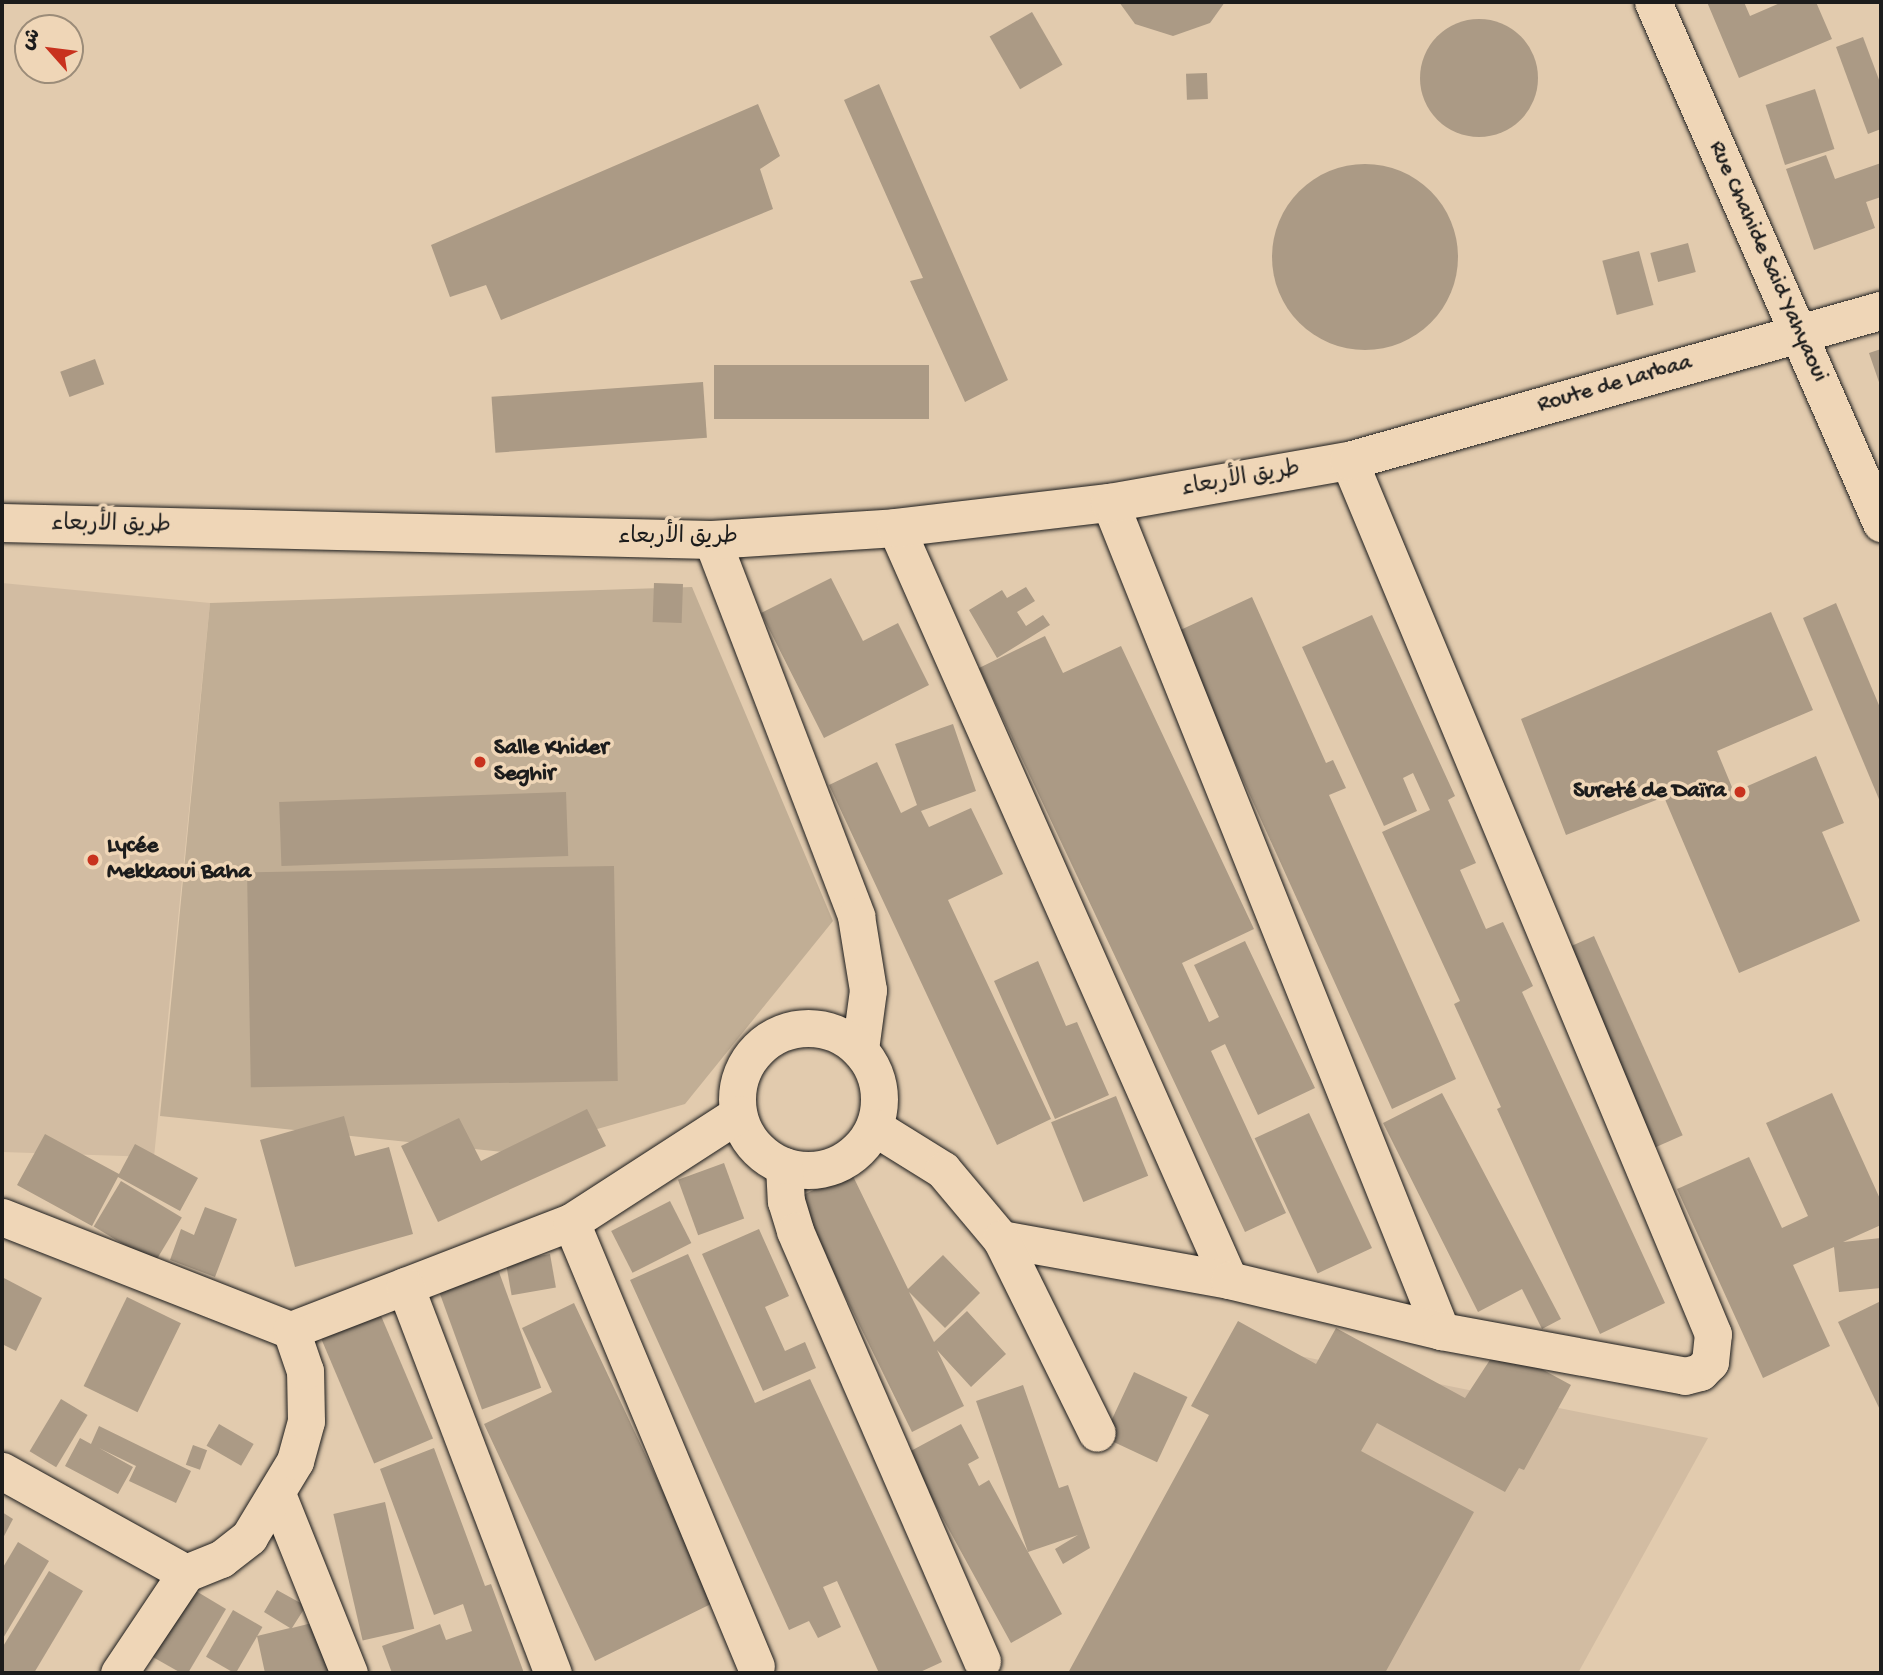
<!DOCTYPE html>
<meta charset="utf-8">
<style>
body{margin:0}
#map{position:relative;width:1883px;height:1675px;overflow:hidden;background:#e2cbae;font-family:"Gochi Hand","Playpen Sans Arabic",sans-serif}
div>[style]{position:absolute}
.built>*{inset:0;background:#d2bca2}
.green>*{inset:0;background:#c1ae95}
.building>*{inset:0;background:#ab9a85;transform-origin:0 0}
.round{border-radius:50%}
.roads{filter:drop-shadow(0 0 2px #1c1c1c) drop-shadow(0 0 2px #1c1c1c)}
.street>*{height:37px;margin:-18.5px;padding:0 18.5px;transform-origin:18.5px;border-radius:18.5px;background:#efd6b7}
.street>.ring{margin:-18.5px;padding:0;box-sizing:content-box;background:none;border:37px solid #efd6b7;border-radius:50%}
.secondary>*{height:38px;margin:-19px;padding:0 19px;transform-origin:19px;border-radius:19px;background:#efd6b7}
.dots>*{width:19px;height:19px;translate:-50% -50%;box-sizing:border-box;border:4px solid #efd6b7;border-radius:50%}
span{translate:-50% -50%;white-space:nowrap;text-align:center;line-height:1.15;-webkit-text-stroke:7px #efd6b7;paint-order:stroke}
.street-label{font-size:23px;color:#1c1c1c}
.poi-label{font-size:23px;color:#1c1c1c;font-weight:700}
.left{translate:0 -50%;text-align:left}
.right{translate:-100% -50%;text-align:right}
.frame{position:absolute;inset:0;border:4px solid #1c1c1c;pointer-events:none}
.north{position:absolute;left:14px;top:14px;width:70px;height:70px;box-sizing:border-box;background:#efd6b7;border:2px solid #9b8c79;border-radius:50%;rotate:298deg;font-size:19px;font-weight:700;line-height:28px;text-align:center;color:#1c1c1c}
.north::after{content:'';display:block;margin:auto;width:24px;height:32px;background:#c8321e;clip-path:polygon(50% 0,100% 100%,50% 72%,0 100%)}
</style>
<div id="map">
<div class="built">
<div style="clip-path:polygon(2px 583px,210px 603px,154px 1157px,2px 1152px)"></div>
<div style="clip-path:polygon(1260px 1348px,1708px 1438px,1578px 1673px,1083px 1673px)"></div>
</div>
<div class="green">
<div style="clip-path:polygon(692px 587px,833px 921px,685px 1104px,513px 1153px,160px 1116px,210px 603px)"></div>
</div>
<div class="building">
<div style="clip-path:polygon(1119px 2px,1225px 2px,1210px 23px,1173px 36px,1135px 24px)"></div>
<div style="clip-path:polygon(1707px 2px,1744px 2px,1750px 16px,1782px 2px,1816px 2px,1832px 39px,1739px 78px)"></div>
<div style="left:1032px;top:12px;width:61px;height:49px;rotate:60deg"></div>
<div class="round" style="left:1420px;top:19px;width:118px;height:118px"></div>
<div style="clip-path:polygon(1863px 37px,1881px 85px,1881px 129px,1868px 134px,1836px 47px)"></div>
<div style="left:1207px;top:73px;width:26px;height:21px;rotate:88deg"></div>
<div style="clip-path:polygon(879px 84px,1008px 380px,965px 402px,910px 281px,923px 278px,844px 100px)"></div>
<div style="left:1815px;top:89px;width:63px;height:52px;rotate:72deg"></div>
<div style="clip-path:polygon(758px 104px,780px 156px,760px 169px,773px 209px,501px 320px,486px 285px,450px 297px,431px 245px)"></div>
<div style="clip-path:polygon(1826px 155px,1835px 179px,1881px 163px,1881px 197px,1866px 202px,1875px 228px,1814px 250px,1786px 169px)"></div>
<div class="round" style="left:1272px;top:164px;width:186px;height:186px"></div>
<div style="left:1688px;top:243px;width:30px;height:39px;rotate:75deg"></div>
<div style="left:1639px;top:251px;width:56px;height:38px;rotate:75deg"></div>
<div style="clip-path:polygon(1881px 349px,1881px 388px,1869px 353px)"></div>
<div style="left:95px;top:359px;width:27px;height:37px;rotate:70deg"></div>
<div style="left:929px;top:365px;width:54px;height:215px;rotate:90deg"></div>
<div style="left:703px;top:382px;width:56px;height:212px;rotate:86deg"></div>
<div style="clip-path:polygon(831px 578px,863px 641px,898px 623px,929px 685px,824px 738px,761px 613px)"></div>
<div style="left:654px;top:583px;width:29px;height:39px;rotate:2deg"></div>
<div style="clip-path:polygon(1026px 587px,1035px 601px,1017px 612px,1026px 626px,1043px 615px,1050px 625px,997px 658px,969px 610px,1002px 590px,1007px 598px)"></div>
<div style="clip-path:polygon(1252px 597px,1326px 763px,1333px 760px,1346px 788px,1329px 795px,1456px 1079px,1392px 1109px,1176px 632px)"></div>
<div style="clip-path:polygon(1836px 603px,1881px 710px,1881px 804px,1803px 618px)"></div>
<div style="clip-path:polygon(1771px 612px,1813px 710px,1717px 751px,1734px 792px,1816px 756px,1844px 823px,1822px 832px,1860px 921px,1739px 973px,1664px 797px,1566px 835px,1521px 719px)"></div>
<div style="clip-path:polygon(1372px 615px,1455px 796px,1448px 800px,1476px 863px,1460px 870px,1486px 929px,1503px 922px,1533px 986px,1522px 992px,1665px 1303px,1600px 1334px,1497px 1109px,1501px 1107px,1454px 1004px,1460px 1001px,1382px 832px,1430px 810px,1413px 773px,1403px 778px,1417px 811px,1384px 826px,1302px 647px)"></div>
<div style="clip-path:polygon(1045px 636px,1063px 673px,1121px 646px,1254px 929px,1182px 963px,1209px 1022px,1219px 1017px,1194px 965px,1245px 941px,1315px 1088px,1258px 1115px,1225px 1044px,1211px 1051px,1286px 1213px,1245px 1232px,979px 668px)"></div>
<div style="clip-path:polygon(953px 724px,976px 791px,921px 811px,929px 827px,971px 808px,1003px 874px,948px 900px,1051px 1119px,997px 1145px,829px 785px,877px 762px,901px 813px,917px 805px,895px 744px)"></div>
<div style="left:566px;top:792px;width:64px;height:287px;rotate:88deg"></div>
<div style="left:614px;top:866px;width:215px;height:367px;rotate:89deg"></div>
<div style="left:1594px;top:936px;width:218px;height:34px;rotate:66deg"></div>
<div style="clip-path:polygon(1038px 961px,1066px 1026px,1077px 1022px,1109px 1095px,1055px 1119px,994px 981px)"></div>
<div style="clip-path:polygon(1442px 1093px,1561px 1319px,1542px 1329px,1522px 1289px,1478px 1312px,1383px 1123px)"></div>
<div style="clip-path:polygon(1832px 1093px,1881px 1201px,1881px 1225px,1843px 1242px,1881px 1238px,1881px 1288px,1839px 1292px,1834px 1247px,1793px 1265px,1830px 1346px,1763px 1378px,1677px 1189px,1749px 1157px,1782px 1228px,1808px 1216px,1766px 1123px)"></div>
<div style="left:1116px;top:1096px;width:86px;height:70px;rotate:68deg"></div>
<div style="clip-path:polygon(587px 1109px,606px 1146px,438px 1222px,401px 1146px,459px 1118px,481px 1161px)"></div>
<div style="left:1309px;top:1113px;width:149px;height:60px;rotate:65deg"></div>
<div style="clip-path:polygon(344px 1116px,355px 1156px,389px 1147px,413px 1234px,295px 1267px,260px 1140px)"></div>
<div style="clip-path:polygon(45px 1134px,119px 1174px,135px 1144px,198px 1178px,180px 1211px,118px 1177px,92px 1226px,17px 1185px)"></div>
<div style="left:724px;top:1163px;width:59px;height:49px;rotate:70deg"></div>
<div style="clip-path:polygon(851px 1172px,908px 1289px,943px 1255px,980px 1293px,945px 1328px,909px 1292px,934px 1342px,967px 1311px,1006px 1354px,971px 1387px,937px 1350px,964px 1406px,912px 1432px,797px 1198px)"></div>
<div style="left:121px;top:1181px;width:71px;height:53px;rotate:31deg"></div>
<div style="left:670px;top:1201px;width:47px;height:66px;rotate:63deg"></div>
<div style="clip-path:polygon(205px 1207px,237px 1219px,215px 1277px,170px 1260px,181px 1229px,194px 1235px)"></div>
<div style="clip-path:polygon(759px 1229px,789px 1296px,765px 1307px,785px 1351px,805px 1342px,816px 1368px,763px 1391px,702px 1254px)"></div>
<div style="left:550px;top:1254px;width:34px;height:45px;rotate:80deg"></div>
<div style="clip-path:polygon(688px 1254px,755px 1403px,810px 1379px,942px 1662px,918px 1673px,879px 1673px,837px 1581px,823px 1587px,841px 1627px,818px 1638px,809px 1621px,789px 1630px,630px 1280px)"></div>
<div style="left:495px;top:1261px;width:135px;height:63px;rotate:70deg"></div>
<div style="clip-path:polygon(2px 1277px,42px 1298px,16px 1351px,2px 1344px)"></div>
<div style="left:127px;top:1297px;width:60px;height:99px;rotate:26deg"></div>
<div style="clip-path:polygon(1881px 1301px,1881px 1412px,1838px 1322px)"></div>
<div style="clip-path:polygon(574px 1303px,715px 1602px,595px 1661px,484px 1424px,552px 1392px,522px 1328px)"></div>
<div style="left:376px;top:1304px;width:146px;height:64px;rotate:67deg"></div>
<div style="clip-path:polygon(1238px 1321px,1316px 1364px,1336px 1328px,1465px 1398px,1499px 1346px,1571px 1385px,1524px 1470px,1519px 1468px,1505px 1492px,1377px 1423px,1361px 1451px,1474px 1512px,1385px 1673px,1068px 1673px,1209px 1415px,1191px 1406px)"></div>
<div style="left:1134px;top:1372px;width:59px;height:72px;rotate:25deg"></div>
<div style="clip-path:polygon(1023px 1385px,1059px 1488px,1068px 1485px,1090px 1548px,1063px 1564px,1055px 1549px,1078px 1535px,1028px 1552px,1062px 1614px,1011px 1643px,907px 1453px,961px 1424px,979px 1458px,968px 1464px,979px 1486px,989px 1480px,1028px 1552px,976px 1401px)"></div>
<div style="left:61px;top:1399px;width:31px;height:61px;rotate:31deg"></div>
<div style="left:219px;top:1424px;width:40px;height:25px;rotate:30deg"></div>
<div style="clip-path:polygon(99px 1426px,191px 1471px,176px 1503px,129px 1481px,136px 1466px,99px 1448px,133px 1467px,118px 1494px,65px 1466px,80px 1438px,91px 1444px)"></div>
<div style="left:193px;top:1445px;width:15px;height:21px;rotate:20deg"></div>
<div style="clip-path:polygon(434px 1448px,485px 1586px,491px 1584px,524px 1673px,392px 1673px,382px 1646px,440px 1624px,446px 1640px,472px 1631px,463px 1604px,434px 1615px,380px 1469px)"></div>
<div style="left:385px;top:1502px;width:130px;height:53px;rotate:77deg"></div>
<div style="clip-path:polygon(2px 1512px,13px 1519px,2px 1540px)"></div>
<div style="clip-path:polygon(18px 1542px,49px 1561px,2px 1640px,2px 1569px)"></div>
<div style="clip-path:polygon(49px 1571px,83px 1591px,34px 1673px,2px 1673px,2px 1648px)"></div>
<div style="clip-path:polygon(191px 1588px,226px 1609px,188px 1673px,181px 1673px,151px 1656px)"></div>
<div style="clip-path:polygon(277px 1590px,306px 1606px,292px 1628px,320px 1621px,332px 1673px,265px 1673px,257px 1636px,290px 1628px,264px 1612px)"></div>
<div style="left:233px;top:1610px;width:34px;height:54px;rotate:30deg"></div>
</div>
<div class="roads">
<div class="street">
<div style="left:1653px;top:2px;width:569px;rotate:66.36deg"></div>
<div style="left:1110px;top:503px;width:892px;rotate:68.21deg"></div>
<div style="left:896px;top:528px;width:822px;rotate:66.12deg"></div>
<div style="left:712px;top:540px;width:403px;rotate:69deg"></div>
<div style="left:856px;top:916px;width:75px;rotate:80.8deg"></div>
<div style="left:868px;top:990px;width:60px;rotate:97.7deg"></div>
<div class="ring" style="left:737px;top:1028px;width:105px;height:105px"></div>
<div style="left:874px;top:1127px;width:81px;rotate:31.9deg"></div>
<div style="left:943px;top:1170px;width:90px;rotate:50deg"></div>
<div style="left:1001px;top:1239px;width:232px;rotate:10.2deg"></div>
<div style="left:1229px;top:1280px;width:218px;rotate:13.5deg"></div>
<div style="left:1441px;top:1331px;width:248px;rotate:10.4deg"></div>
<div style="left:1685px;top:1376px;width:16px;rotate:-15deg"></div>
<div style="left:1700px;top:1372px;width:14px;rotate:-45deg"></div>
<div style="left:1710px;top:1362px;width:28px;rotate:-84deg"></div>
<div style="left:1713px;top:1334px;width:946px;rotate:-112.63deg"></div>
<div style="left:784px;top:1166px;width:35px;rotate:87deg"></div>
<div style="left:786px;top:1201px;width:31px;rotate:73deg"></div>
<div style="left:795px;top:1231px;width:469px;rotate:66.5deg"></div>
<div style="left:2px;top:1217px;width:310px;rotate:21.4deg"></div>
<div style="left:291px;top:1330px;width:300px;rotate:-21.1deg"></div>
<div style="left:571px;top:1222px;width:199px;rotate:-32.9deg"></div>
<div style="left:571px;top:1222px;width:481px;rotate:67.4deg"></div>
<div style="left:1001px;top:1239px;width:216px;rotate:63.7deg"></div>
<div style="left:405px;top:1286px;width:414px;rotate:69.1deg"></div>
<div style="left:2px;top:1471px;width:210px;rotate:29deg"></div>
<div style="left:277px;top:1494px;width:193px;rotate:68.1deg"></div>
<div style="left:119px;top:1673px;width:120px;rotate:-56.2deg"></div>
<div style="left:186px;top:1573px;width:38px;rotate:-22deg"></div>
<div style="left:221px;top:1559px;width:36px;rotate:-38deg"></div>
<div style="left:249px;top:1537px;width:89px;rotate:-58.8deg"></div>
<div style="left:295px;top:1461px;width:41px;rotate:-74.6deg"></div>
<div style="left:306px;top:1421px;width:50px;rotate:-91.1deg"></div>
<div style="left:305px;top:1371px;width:43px;rotate:-108.9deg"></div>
</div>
<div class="secondary">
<div style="left:2px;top:523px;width:710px;rotate:1.37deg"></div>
<div style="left:712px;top:540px;width:184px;rotate:-3.7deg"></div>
<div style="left:896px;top:528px;width:215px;rotate:-6.7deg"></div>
<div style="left:1110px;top:503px;width:243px;rotate:-10deg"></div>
<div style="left:1349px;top:461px;width:553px;rotate:-15.75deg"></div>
</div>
</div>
<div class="dots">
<div style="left:480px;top:762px;background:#c8321e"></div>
<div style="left:1740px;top:792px;background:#c8321e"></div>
<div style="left:93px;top:860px;background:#c8321e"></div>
</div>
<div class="street-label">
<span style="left:1767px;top:262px;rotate:66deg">Rue Chahide Said Yahyaoui</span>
<span style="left:1615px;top:385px;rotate:-16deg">Route de Larbaa</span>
<span style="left:1241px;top:480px;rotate:-10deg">طريق الأربعاء</span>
<span style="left:111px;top:526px;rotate:1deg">طريق الأربعاء</span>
<span style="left:678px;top:538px">طريق الأربعاء</span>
</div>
<div class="poi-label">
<span class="left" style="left:494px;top:762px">Salle Khider<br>Seghir</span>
<span class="right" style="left:1726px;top:792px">Sureté de Daïra</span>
<span class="left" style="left:107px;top:860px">Lycée<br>Mekkaoui Baha</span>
</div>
<div class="frame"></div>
<div class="north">ش</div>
</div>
